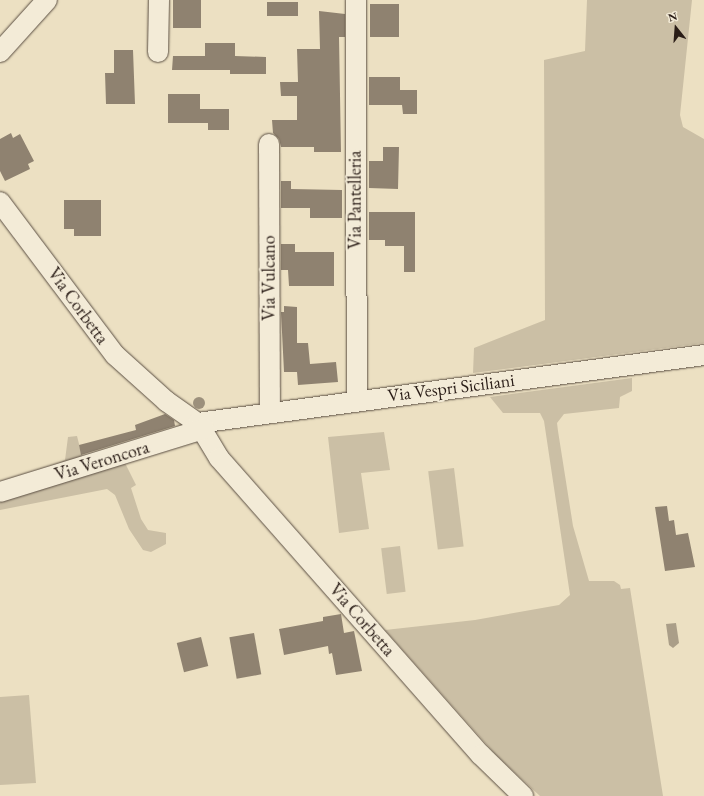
<!DOCTYPE html>
<style>
body{margin:0}
#map{position:relative;width:704px;height:796px;overflow:hidden;background:#ece0c2;font-family:"EB Garamond",serif}
div>[style]{position:absolute}
.green>*{inset:0;background:#cbbfa5;transform-origin:0 0}
.water>*{inset:0;background:#aa9e88}
.building>*{inset:0;background:#8f8270;transform-origin:0 0}
.roads{filter:drop-shadow(0 0 1px #5a4e42) drop-shadow(0 0 1px #5a4e42)}
.minor>*{height:20px;margin:-10px;padding:0 10px;transform-origin:10px;border-radius:10px;background:#f3ebd7}
.trees>*{width:12px;height:12px;margin:-6px;border-radius:50%;background:#9c907c}
span{translate:-50% -50%;white-space:nowrap;text-align:center;line-height:1.15;-webkit-text-stroke:4px #f3ebd7;paint-order:stroke}
.street-label{font-size:18px;color:#2a1d17}
.north{position:absolute;left:656px;top:8px;width:40px;height:40px;-webkit-text-stroke:3px #f3ebd7;paint-order:stroke;rotate:343deg;font-size:11px;font-weight:700;line-height:16px;text-align:center;color:#2a1d17}
.north::after{content:'';display:block;margin:auto;width:14px;height:18px;background:#2a1d17;clip-path:polygon(50% 0,100% 100%,50% 72%,0 100%)}
</style>
<div id="map">
<div class="green">
<div style="clip-path:polygon(587px 0,692px 0,680px 115px,683px 127px,704px 139px,704px 343px,473px 373px,474px 348px,545px 320px,544px 60px,585px 51px)"></div>
<div style="clip-path:polygon(632px 378px,632px 391px,620px 397px,619px 408px,564px 414px,557px 423px,558px 431px,573px 526px,589px 581px,614px 581px,620px 585px,621px 589px,630px 588px,663px 796px,540px 796px,496px 755px,385px 630px,475px 620px,559px 605px,570px 595px,544px 421px,540px 413px,503px 413px,490px 397px)"></div>
<div style="clip-path:polygon(384px 432px,390px 470px,361px 473px,369px 529px,339px 533px,328px 437px)"></div>
<div style="clip-path:polygon(77px 436px,83px 460px,125px 463px,136px 485px,131px 488px,141px 519px,148px 530px,166px 533px,166px 544px,151px 552px,143px 550px,129px 529px,115px 495px,107px 489px,0 510px,0 483px,42px 471px,65px 460px,68px 437px)"></div>
<div style="left:454px;top:468px;width:79px;height:26px;rotate:83deg"></div>
<div style="left:400px;top:546px;width:46px;height:19px;rotate:83deg"></div>
<div style="clip-path:polygon(29px 695px,36px 783px,0 785px,0 697px)"></div>
</div>
<div class="water">
<div style="clip-path:polygon(676px 623px,679px 643px,673px 648px,669px 645px,666px 624px)"></div>
</div>
<div class="building">
<div style="left:173px;top:0;width:28px;height:28px"></div>
<div style="left:267px;top:2px;width:31px;height:14px"></div>
<div style="left:370px;top:4px;width:29px;height:33px"></div>
<div style="clip-path:polygon(319px 11px,345px 14px,345px 37px,339px 37px,341px 152px,314px 152px,314px 147px,281px 147px,279px 139px,273px 133px,272px 120px,297px 120px,297px 96px,281px 96px,280px 82px,298px 82px,297px 49px,320px 49px)"></div>
<div style="clip-path:polygon(205px 43px,235px 43px,235px 56px,266px 57px,266px 74px,230px 74px,230px 70px,172px 70px,173px 56px,205px 56px)"></div>
<div style="clip-path:polygon(114px 50px,133px 50px,135px 104px,106px 104px,105px 73px,114px 73px)"></div>
<div style="clip-path:polygon(369px 77px,400px 77px,400px 90px,417px 90px,417px 114px,403px 114px,402px 105px,369px 105px)"></div>
<div style="clip-path:polygon(168px 94px,200px 94px,200px 109px,229px 109px,229px 130px,208px 130px,208px 123px,168px 123px)"></div>
<div style="clip-path:polygon(11px 133px,13px 138px,20px 134px,34px 161px,28px 164px,30px 169px,5px 181px,0 171px,0 139px)"></div>
<div style="clip-path:polygon(383px 147px,399px 147px,398px 189px,369px 188px,369px 161px,383px 161px)"></div>
<div style="clip-path:polygon(281px 181px,291px 181px,291px 189px,342px 190px,342px 218px,310px 218px,310px 208px,281px 208px)"></div>
<div style="clip-path:polygon(64px 200px,101px 200px,101px 236px,74px 236px,74px 229px,64px 229px)"></div>
<div style="clip-path:polygon(369px 212px,415px 212px,415px 272px,404px 272px,404px 246px,385px 246px,385px 240px,369px 240px)"></div>
<div style="clip-path:polygon(281px 244px,295px 244px,295px 252px,334px 252px,334px 286px,289px 286px,288px 270px,281px 270px)"></div>
<div style="clip-path:polygon(284px 306px,297px 307px,297px 343px,308px 343px,310px 364px,336px 362px,338px 382px,298px 385px,297px 372px,284px 372px,281px 312px,284px 312px)"></div>
<div style="clip-path:polygon(165px 414px,174px 420px,175px 426px,81px 455px,79px 445px,136px 430px,135px 425px)"></div>
<div style="clip-path:polygon(667px 506px,669px 521px,674px 520px,676px 535px,688px 533px,695px 567px,665px 571px,655px 507px)"></div>
<div style="clip-path:polygon(341px 614px,344px 633px,354px 631px,362px 671px,336px 675px,332px 653px,329px 654px,328px 646px,284px 655px,279px 629px,323px 621px,323px 617px)"></div>
<div style="left:254px;top:633px;width:42px;height:25px;rotate:80deg"></div>
<div style="left:201px;top:637px;width:30px;height:25px;rotate:76deg"></div>
</div>
<div class="roads">
<div class="minor">
<div style="left:356px;top:0;width:401px;rotate:89.9deg"></div>
<div style="left:0;top:52px;width:70px;rotate:-47.9deg"></div>
<div style="left:158px;top:52px;width:52px;rotate:-88.9deg"></div>
<div style="left:269px;top:144px;width:268px;rotate:89.8deg"></div>
<div style="left:0;top:202px;width:191px;rotate:53.1deg"></div>
<div style="left:115px;top:355px;width:69px;rotate:42deg"></div>
<div style="left:166px;top:401px;width:39px;rotate:35deg"></div>
<div style="left:198px;top:423px;width:41px;rotate:59deg"></div>
<div style="left:219px;top:458px;width:396px;rotate:48.6deg"></div>
<div style="left:481px;top:755px;width:59px;rotate:44.3deg"></div>
<div style="left:198px;top:423px;width:511px;rotate:-7.65deg"></div>
<div style="left:0;top:492px;width:214px;rotate:-17.2deg"></div>
</div>
</div>
<div class="trees">
<div style="left:199px;top:403px"></div>
</div>
<div class="street-label">
<span style="left:355px;top:200px;rotate:-90deg">Via Pantelleria</span>
<span style="left:269px;top:278px;rotate:-90deg">Via Vulcano</span>
<span style="left:78px;top:306px;rotate:54deg">Via Corbetta</span>
<span style="left:451px;top:388px;rotate:-7deg">Via Vespri Siciliani</span>
<span style="left:102px;top:461px;rotate:-17deg">Via Veroncora</span>
<span style="left:362px;top:620px;rotate:49deg">Via Corbetta</span>
</div>
<div class="north">N</div>
</div>
